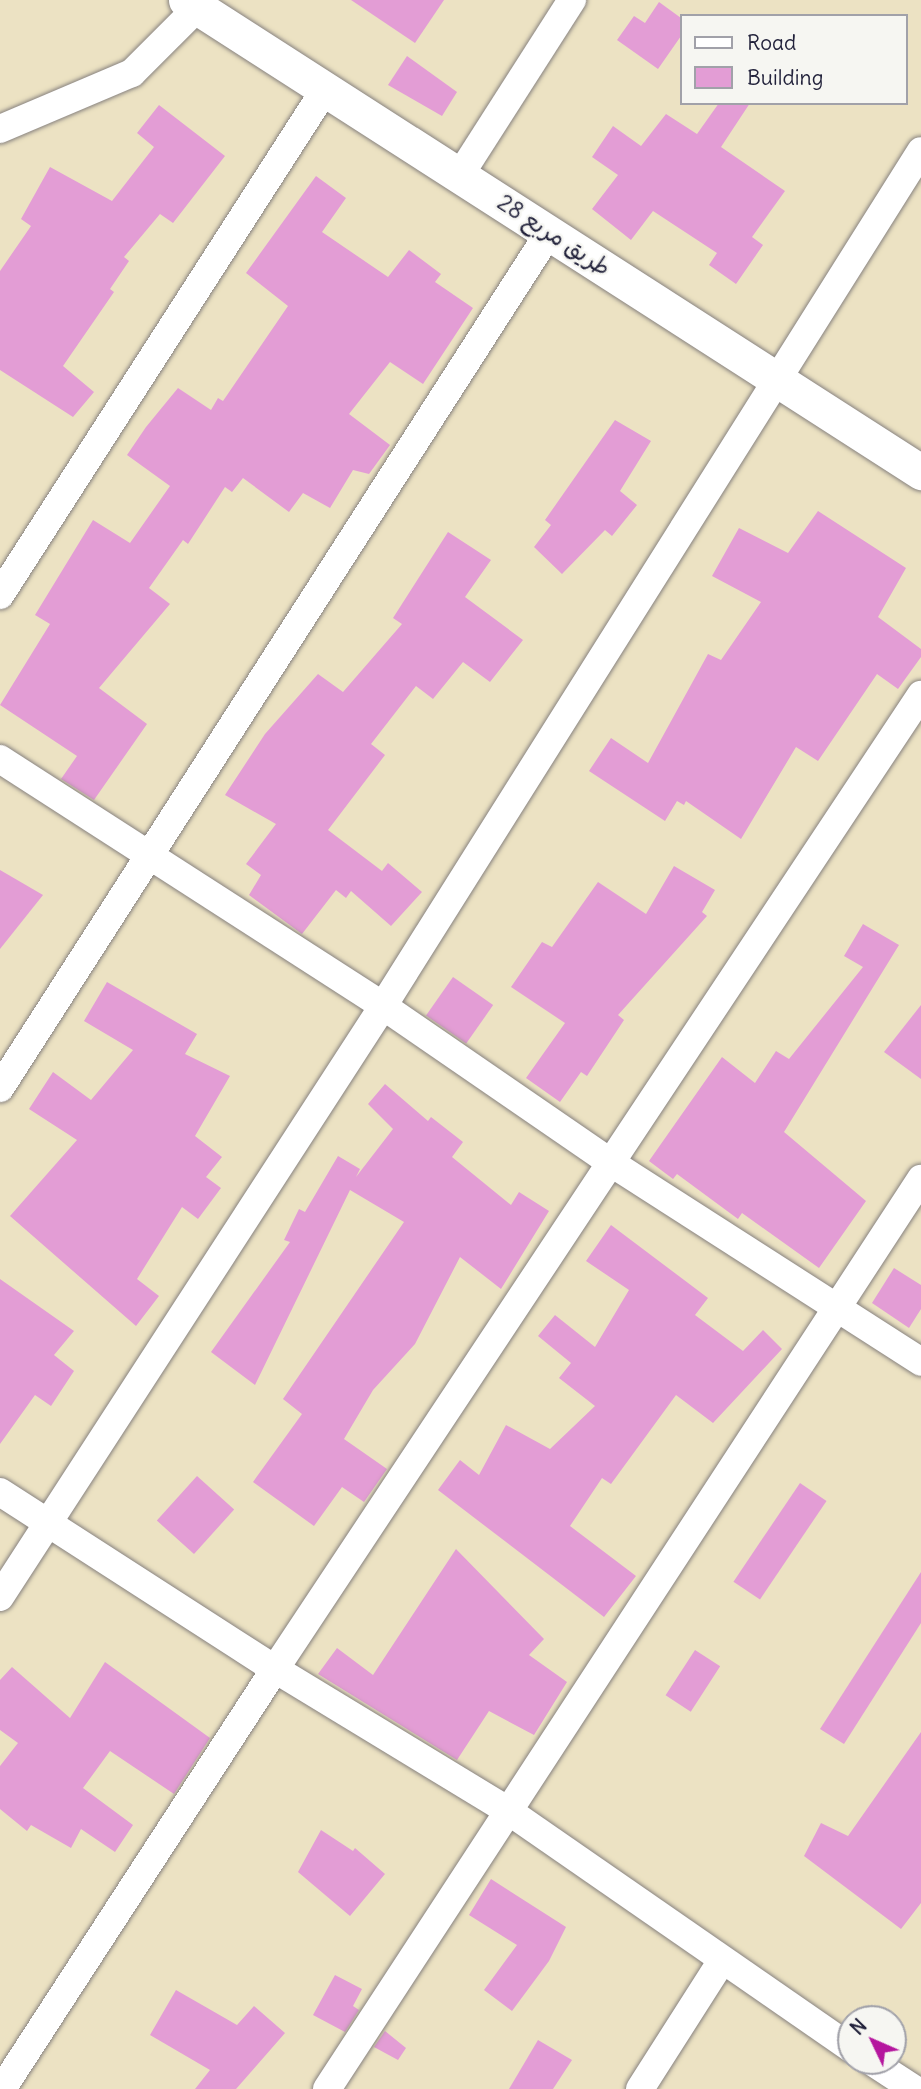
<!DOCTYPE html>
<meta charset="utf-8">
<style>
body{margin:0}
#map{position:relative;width:921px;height:2089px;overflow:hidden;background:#ece2c3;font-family:Delius,"Playpen Sans Arabic",sans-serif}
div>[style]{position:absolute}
.building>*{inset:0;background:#e39dd5;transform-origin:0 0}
.roads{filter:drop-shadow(0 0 2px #87827f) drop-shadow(0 0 2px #87827f)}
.minor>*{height:28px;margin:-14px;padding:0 14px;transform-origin:14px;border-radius:14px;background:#fff}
.tertiary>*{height:35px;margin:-17.5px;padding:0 17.5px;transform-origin:17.5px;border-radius:17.5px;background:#fff}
span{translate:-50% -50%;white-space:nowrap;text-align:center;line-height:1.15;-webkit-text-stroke:5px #f6f6f2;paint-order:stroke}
.street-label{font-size:23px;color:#22223b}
.legend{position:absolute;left:680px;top:14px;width:228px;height:91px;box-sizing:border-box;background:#f6f6f2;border:2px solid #a1a1a9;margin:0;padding:9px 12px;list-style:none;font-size:21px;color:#22223b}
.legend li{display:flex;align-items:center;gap:14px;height:35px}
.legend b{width:35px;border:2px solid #a1a1a9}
.north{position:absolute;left:837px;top:2005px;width:70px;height:70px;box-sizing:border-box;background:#f6f6f2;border:2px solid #a1a1a9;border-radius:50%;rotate:314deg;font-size:19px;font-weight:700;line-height:28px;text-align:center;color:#22223b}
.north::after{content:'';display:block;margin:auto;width:24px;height:32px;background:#b5179e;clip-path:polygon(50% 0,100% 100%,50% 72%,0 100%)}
</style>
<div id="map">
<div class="building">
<div style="clip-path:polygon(351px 0,444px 0,415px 43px)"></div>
<div style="clip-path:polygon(659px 2px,681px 18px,681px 36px,658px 69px,617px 40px,634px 16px,645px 23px)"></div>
<div style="clip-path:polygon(407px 56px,457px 92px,442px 116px,388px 85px)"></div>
<div style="clip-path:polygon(719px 103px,750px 103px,721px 147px,785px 191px,752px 237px,763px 245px,736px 284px,709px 265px,717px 253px,653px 211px,631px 240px,592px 209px,618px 175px,592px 157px,613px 126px,641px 146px,666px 114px,697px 134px)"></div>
<div style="clip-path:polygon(159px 105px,225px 156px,173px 223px,160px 214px,124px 257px,129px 261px,110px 289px,114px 292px,63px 366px,94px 392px,73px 417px,0 370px,0 271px,31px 226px,21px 219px,50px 167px,112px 201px,154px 147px,137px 133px)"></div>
<div style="clip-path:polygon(316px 176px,346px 198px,322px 232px,388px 277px,409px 250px,441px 274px,435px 282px,473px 308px,423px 384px,390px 362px,349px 414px,390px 445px,369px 474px,353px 470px,330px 508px,303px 493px,289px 512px,243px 478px,232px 492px,225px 487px,188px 544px,183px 540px,149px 588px,170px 604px,99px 688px,147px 724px,94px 800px,61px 779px,77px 756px,0 705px,50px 624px,35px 615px,93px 520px,130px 543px,170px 486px,127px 455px,146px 427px,178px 388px,211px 410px,218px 398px,223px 401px,288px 306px,246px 273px)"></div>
<div style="clip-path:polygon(615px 420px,651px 441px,620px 491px,637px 505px,612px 536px,605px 530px,562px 574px,534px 547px,551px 525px,545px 520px)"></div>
<div style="clip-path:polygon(818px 511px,906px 568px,878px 617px,921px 649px,921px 657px,898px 689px,877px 674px,818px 761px,796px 747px,741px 839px,686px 801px,684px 805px,677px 801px,665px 821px,589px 771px,611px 738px,648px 763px,708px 654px,721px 660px,761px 602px,712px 576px,739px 528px,788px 553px)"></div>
<div style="clip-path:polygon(448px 532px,491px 560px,465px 597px,523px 640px,490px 682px,463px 662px,433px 699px,416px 686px,371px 744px,385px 755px,328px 830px,382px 871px,388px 863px,422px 892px,391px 926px,351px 891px,346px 898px,336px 890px,302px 934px,249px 895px,261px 875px,246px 864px,276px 824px,225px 795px,265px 734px,318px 674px,343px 692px,402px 624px,393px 618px)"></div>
<div style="clip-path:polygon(674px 866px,715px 890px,702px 912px,707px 916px,618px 1015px,624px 1020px,587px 1076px,581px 1072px,560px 1102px,526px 1078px,565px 1023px,511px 987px,542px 942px,552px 947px,598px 882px,646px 914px)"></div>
<div style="clip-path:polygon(0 870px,43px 895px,0 949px)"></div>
<div style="clip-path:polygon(863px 924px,899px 945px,784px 1132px,866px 1201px,819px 1268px,742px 1213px,738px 1219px,677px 1174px,673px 1179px,649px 1161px,722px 1057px,755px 1083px,776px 1051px,789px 1059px,863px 967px,844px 956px)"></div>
<div style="left:453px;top:977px;width:49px;height:47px;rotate:35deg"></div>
<div style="clip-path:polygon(107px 982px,197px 1034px,185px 1054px,230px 1076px,195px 1136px,222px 1157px,206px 1177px,221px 1188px,198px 1219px,182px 1207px,137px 1279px,159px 1296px,136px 1326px,10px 1216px,77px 1140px,29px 1109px,53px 1072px,91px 1100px,133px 1050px,84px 1021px)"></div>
<div style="clip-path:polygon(921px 1005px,921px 1079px,884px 1052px)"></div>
<div style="clip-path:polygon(385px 1084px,428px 1121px,431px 1117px,463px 1142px,452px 1157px,511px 1205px,519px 1192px,549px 1211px,501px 1289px,460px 1257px,415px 1344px,373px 1390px,344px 1439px,387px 1469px,364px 1502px,342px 1487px,314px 1526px,253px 1482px,302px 1414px,283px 1399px,404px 1222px,350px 1190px,255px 1385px,211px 1352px,290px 1242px,284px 1240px,299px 1209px,305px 1212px,338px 1156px,360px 1169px,356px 1177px,393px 1129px,368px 1104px)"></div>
<div style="clip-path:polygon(611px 1225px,708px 1298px,695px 1315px,743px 1351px,763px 1330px,782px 1349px,713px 1423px,676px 1395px,611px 1484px,602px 1478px,570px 1526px,636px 1576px,604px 1617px,438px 1490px,460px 1460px,479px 1475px,506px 1425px,550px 1449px,595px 1406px,559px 1378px,571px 1363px,538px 1336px,555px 1315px,595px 1347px,629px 1290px,586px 1261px)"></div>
<div style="clip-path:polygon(894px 1268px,921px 1285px,921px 1309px,909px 1328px,872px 1303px)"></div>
<div style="clip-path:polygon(0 1279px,74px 1331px,54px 1355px,74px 1371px,51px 1406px,35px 1395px,0 1444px)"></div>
<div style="left:197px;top:1476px;width:50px;height:60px;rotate:42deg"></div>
<div style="left:800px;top:1483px;width:32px;height:119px;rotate:34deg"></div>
<div style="clip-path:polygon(456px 1549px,544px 1639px,529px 1655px,567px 1682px,534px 1735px,489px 1711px,457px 1760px,318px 1674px,337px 1648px,373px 1675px)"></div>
<div style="clip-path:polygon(921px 1572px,921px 1623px,844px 1744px,820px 1729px)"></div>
<div style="left:695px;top:1650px;width:30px;height:54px;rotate:33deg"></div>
<div style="clip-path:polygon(105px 1662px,210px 1738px,174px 1794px,110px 1751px,83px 1788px,133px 1825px,115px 1852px,81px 1829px,71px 1848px,31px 1825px,27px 1831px,0 1809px,0 1766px,18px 1743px,0 1730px,0 1680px,12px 1667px,70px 1718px)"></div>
<div style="clip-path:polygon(921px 1732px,921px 1903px,901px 1929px,804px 1856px,821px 1823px,848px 1836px)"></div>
<div style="clip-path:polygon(321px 1830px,353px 1851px,355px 1848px,385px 1874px,350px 1916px,298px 1872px)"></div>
<div style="clip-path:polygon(491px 1879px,566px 1927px,549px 1961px,512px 2011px,484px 1990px,517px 1945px,469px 1915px)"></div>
<div style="clip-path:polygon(335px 1975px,362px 1989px,353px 2006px,359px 2010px,345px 2032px,313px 2015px)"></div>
<div style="clip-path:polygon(176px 1990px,237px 2025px,254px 2006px,285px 2033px,236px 2089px,195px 2089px,210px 2070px,150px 2035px)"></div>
<div style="clip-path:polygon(385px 2031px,406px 2048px,398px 2060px,374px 2047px)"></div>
<div style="clip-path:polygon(538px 2040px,572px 2060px,553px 2089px,509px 2089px)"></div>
</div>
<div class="roads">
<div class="minor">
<div style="left:0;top:129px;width:143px;rotate:-23deg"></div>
<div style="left:132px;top:73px;width:93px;rotate:-45deg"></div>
<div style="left:460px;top:175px;width:208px;rotate:-57.4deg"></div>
<div style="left:0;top:595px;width:603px;rotate:-57.26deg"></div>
<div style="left:0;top:759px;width:456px;rotate:32.8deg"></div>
<div style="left:383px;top:1006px;width:279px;rotate:34.5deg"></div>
<div style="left:613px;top:1164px;width:366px;rotate:32.7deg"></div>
<div style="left:0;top:1088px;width:1016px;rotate:-57.3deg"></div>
<div style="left:0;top:1492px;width:327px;rotate:32.8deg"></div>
<div style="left:275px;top:1669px;width:271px;rotate:31.3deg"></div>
<div style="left:507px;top:1810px;width:418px;rotate:34.7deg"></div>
<div style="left:0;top:1597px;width:704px;rotate:-57.05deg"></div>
<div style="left:383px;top:1006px;width:1010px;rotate:-57.82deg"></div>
<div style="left:871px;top:2061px;width:51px;rotate:33.1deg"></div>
<div style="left:2px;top:2089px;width:501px;rotate:-56.98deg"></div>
<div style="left:275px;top:1669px;width:1169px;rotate:-56.45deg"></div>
<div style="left:327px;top:2089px;width:1087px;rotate:-56.87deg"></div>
<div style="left:640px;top:2089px;width:151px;rotate:-57.5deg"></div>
</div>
<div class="tertiary">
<div style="left:186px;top:0;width:874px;rotate:32.71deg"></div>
</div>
</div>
<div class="street-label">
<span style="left:554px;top:235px;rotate:33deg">طريق مربع 28</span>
</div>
<ul class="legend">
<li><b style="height:9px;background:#fff"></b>Road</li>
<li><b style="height:19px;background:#e39dd5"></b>Building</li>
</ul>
<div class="north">N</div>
</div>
